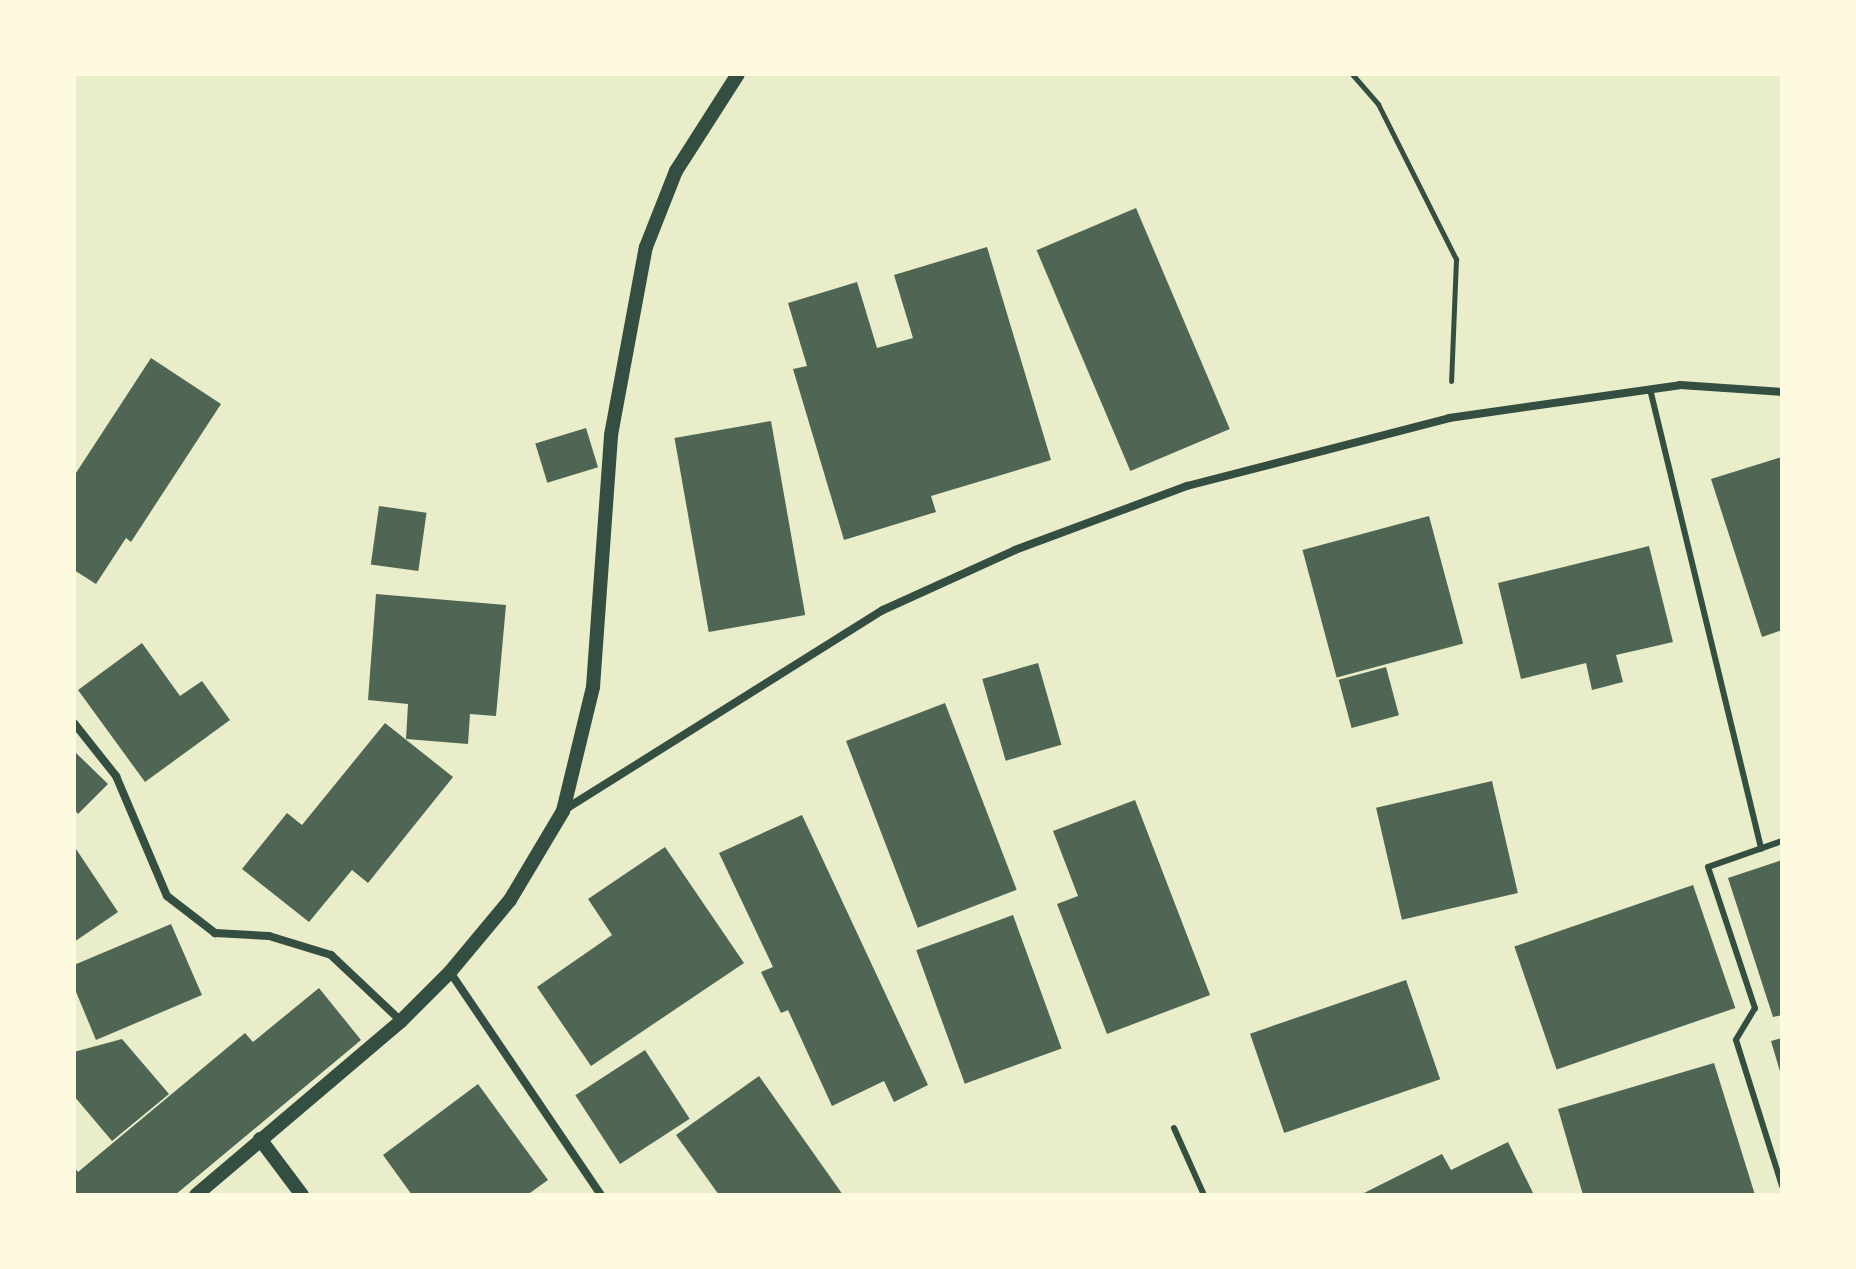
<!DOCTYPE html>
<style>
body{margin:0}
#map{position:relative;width:1856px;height:1269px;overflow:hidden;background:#e9edc9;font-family:Rubik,sans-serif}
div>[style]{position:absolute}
.building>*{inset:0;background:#4f6655;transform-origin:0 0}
.path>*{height:5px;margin:-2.5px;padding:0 2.5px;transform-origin:2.5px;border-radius:2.5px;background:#344e41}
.service>*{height:6px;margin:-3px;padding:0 3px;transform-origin:3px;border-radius:3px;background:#344e41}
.minor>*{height:8px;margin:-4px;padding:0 4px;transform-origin:4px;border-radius:4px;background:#344e41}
.tertiary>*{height:14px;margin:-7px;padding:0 7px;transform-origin:7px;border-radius:7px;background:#344e41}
span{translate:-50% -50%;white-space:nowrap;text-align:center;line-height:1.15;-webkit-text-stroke:6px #fefae0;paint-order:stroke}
.frame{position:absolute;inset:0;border:76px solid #fefae0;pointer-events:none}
</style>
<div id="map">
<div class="building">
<div style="left:1136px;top:208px;width:240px;height:108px;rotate:67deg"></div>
<div style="clip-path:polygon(987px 247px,1051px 460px,931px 496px,936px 512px,844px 540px,793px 369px,807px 366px,788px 303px,857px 282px,877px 348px,913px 338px,894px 275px)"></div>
<div style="clip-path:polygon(151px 358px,221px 404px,131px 542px,126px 538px,96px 584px,74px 570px,74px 476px)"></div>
<div style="left:771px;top:421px;width:197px;height:98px;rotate:80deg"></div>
<div style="left:586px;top:428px;width:41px;height:53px;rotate:73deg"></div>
<div style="clip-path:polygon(1782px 457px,1782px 630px,1762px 637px,1711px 479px)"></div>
<div style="left:379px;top:506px;width:48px;height:59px;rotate:8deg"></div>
<div style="left:1429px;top:516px;width:132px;height:131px;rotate:75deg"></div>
<div style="clip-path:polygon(1649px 546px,1673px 642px,1616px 655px,1623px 682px,1592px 690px,1586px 663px,1521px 679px,1498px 583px)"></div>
<div style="clip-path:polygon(376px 594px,506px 605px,496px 716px,470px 714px,468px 744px,406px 739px,408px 704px,368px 700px)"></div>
<div style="clip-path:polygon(142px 643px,180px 696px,202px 681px,230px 720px,145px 782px,78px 690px)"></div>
<div style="left:1038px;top:663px;width:85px;height:58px;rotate:74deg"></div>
<div style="left:1386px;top:667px;width:50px;height:49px;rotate:75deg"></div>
<div style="left:945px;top:703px;width:200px;height:106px;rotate:69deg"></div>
<div style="clip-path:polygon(385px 723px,453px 777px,368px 883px,352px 870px,309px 922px,242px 869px,287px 813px,302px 825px)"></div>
<div style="clip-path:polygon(74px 751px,108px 784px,78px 814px,74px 809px)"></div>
<div style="left:1492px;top:781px;width:115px;height:119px;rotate:77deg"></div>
<div style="clip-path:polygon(1135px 800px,1210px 995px,1107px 1034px,1057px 904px,1078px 896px,1053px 831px)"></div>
<div style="clip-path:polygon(802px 815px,928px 1085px,894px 1102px,884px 1081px,832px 1106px,788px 1010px,781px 1013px,761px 972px,773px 967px,719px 853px)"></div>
<div style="clip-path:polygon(74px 846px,118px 912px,74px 942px)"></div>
<div style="clip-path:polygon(665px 847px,744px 963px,591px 1066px,537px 987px,612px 935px,588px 899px)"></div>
<div style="clip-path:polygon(1782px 860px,1782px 1015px,1773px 1017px,1728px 878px)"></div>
<div style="left:1693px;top:885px;width:130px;height:189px;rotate:71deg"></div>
<div style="left:1013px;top:915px;width:142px;height:103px;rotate:70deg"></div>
<div style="clip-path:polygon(171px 924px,202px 995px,96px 1040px,74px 987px,74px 965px)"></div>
<div style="left:1406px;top:980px;width:105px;height:165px;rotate:71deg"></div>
<div style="clip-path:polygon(319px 988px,361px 1040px,175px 1195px,74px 1195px,74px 1167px,78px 1172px,245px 1033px,253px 1042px)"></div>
<div style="clip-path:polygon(1782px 1038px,1782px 1075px,1781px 1075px,1771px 1041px)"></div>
<div style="clip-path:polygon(122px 1039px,169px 1094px,112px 1141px,74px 1096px,74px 1052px)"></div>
<div style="left:645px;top:1050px;width:82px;height:83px;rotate:57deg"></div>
<div style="clip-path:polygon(1714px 1063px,1755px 1195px,1583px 1195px,1558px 1109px)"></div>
<div style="clip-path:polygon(759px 1076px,843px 1195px,719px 1195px,676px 1135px)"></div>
<div style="clip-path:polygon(478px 1084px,548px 1180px,527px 1195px,412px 1195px,383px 1155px)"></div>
<div style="clip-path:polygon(1508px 1142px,1534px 1195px,1360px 1195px,1442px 1154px,1451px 1170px)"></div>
</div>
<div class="path">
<div style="left:1352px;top:74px;width:40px;rotate:49deg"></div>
<div style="left:1378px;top:104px;width:174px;rotate:63.3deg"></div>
<div style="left:1456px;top:259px;width:122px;rotate:92.3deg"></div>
</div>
<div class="service">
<div style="left:1650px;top:389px;width:473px;rotate:76.4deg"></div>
<div style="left:1782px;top:841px;width:78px;rotate:160.6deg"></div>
<div style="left:1708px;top:867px;width:149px;rotate:71.6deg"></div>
<div style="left:1755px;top:1008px;width:37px;rotate:121deg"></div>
<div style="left:1736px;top:1040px;width:153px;rotate:72.5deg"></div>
<div style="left:1174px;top:1128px;width:73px;rotate:65.9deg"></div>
</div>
<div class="minor">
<div style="left:74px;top:723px;width:68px;rotate:51.6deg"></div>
<div style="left:116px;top:776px;width:130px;rotate:67deg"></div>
<div style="left:167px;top:896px;width:61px;rotate:37.6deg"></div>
<div style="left:215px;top:933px;width:54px;rotate:3.2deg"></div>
<div style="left:269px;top:936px;width:65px;rotate:17deg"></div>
<div style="left:331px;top:955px;width:96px;rotate:43.3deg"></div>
<div style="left:564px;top:810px;width:377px;rotate:-32.1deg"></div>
<div style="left:883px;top:610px;width:145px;rotate:-24.4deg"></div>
<div style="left:1015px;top:550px;width:184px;rotate:-20.4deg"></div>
<div style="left:1187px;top:486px;width:271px;rotate:-14.5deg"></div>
<div style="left:1449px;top:418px;width:233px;rotate:-8.1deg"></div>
<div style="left:1680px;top:385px;width:102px;rotate:3.9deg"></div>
<div style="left:450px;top:972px;width:269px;rotate:55.9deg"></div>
</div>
<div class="tertiary">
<div style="left:260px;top:1139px;width:70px;rotate:53.1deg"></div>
<div style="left:196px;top:1195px;width:269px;rotate:-40.3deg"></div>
<div style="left:401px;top:1021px;width:69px;rotate:-45deg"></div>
<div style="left:450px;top:972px;width:94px;rotate:-50.2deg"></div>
<div style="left:510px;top:900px;width:104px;rotate:-59.2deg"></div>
<div style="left:563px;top:811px;width:128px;rotate:-76.4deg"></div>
<div style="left:593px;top:687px;width:253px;rotate:-85.9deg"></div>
<div style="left:611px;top:435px;width:191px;rotate:-79.5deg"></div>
<div style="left:646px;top:247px;width:82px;rotate:-68.5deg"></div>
<div style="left:676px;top:171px;width:115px;rotate:-57.4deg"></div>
</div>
<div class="frame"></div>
</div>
